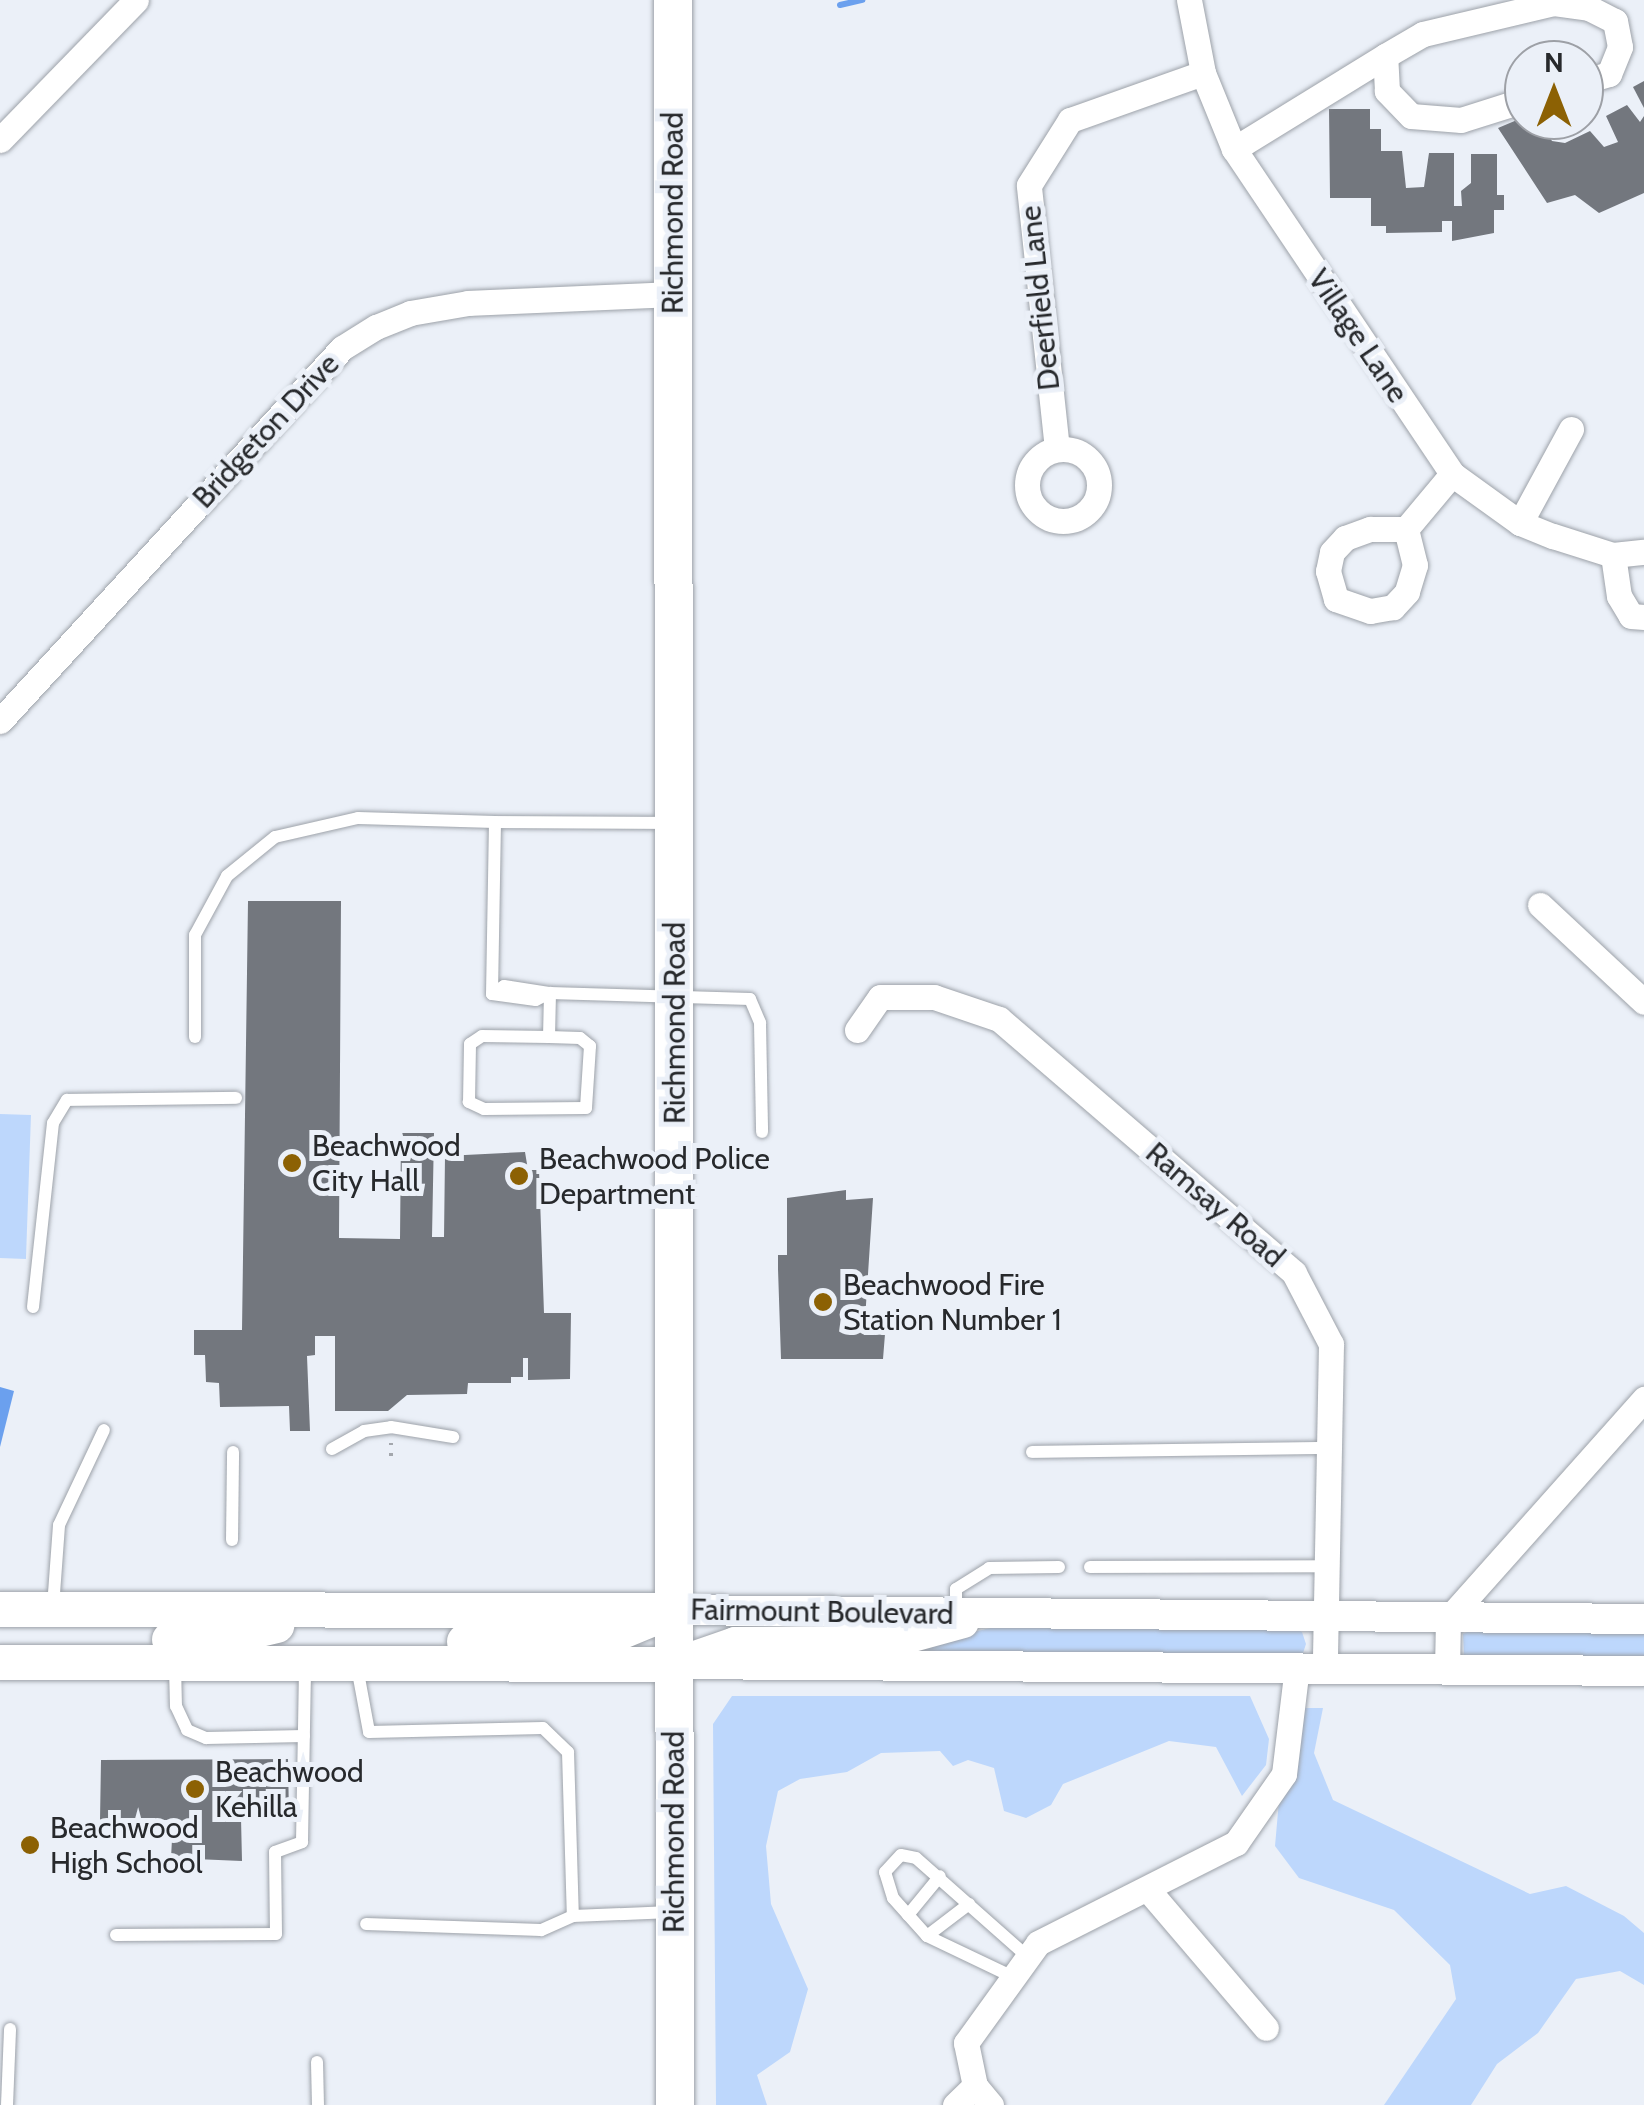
<!DOCTYPE html>
<style>
body{margin:0}
#map{position:relative;width:1644px;height:2105px;overflow:hidden;background:#ebf0f8;font-family:Cabin,sans-serif}
div>[style]{position:absolute}
.green>*{inset:0;background:#bdd7fc;transform-origin:0 0}
.water>*{inset:0;background:#6ba0ee}
.stream>*{height:6px;margin:-3px;padding:0 3px;transform-origin:3px;border-radius:3px;background:#6ba0ee}
.building>*{inset:0;background:#73777e}
.path>*{height:4px;margin-top:-2px;transform-origin:0;background:repeating-linear-gradient(90deg,#a3a7ad 0 2.5px,transparent 0 10.5px)}
.roads{filter:drop-shadow(0 0 2px #9da2a9) drop-shadow(0 0 2px #9da2a9)}
.service>*{height:12px;margin:-6px;padding:0 6px;transform-origin:6px;border-radius:6px;background:#fff}
.minor>*{height:25px;margin:-12.5px;padding:0 12.5px;transform-origin:12.5px;border-radius:12.5px;background:#fff}
.minor>.ring{margin:-12.5px;padding:0;box-sizing:content-box;background:none;border:25px solid #fff;border-radius:50%}
.tertiary>*{height:30px;margin:-15px;padding:0 15px;transform-origin:15px;border-radius:15px;background:#fff}
.secondary>*{height:35px;margin:-17.5px;padding:0 17.5px;transform-origin:17.5px;border-radius:17.5px;background:#fff}
.primary>*{height:38px;margin:-19px;padding:0 19px;transform-origin:19px;border-radius:19px;background:#fff}
.dots>*{width:28px;height:28px;translate:-50% -50%;box-sizing:border-box;border:5px solid #ebf0f8;border-radius:50%}
span{translate:-50% -50%;white-space:nowrap;text-align:center;line-height:1.15;-webkit-text-stroke:10px #ebf0f8;paint-order:stroke}
.street-label{font-size:30px;color:#27292c}
.poi-label{font-size:30px;color:#27292c}
.left{translate:0 -50%;text-align:left}
.north{position:absolute;left:1504px;top:40px;width:100px;height:100px;box-sizing:border-box;background:#ebf0f8;border:2px solid #9da0a6;border-radius:50%;rotate:0deg;font-size:28px;font-weight:700;line-height:40px;text-align:center;color:#27292c}
.north::after{content:'';display:block;margin:auto;width:35px;height:45px;background:#8c6104;clip-path:polygon(50% 0,100% 100%,50% 72%,0 100%)}
</style>
<div id="map">
<div class="green">
<div style="left:0;top:1114px;width:31px;height:144px;rotate:2deg"></div>
<div style="clip-path:polygon(999px 1626px,1291px 1627px,1302px 1632px,1306px 1644px,1302px 1656px,734px 1649px,900px 1649px)"></div>
<div style="clip-path:polygon(1474px 1628px,1644px 1628px,1644px 1661px,1464px 1655px,1463px 1634px)"></div>
<div style="clip-path:polygon(732px 1696px,1250px 1696px,1269px 1739px,1266px 1765px,1242px 1796px,1216px 1747px,1169px 1741px,1063px 1784px,1051px 1805px,1026px 1818px,1004px 1811px,994px 1768px,968px 1760px,953px 1766px,940px 1751px,881px 1753px,847px 1772px,800px 1779px,778px 1791px,766px 1846px,771px 1904px,808px 1989px,790px 2052px,757px 2075px,767px 2105px,716px 2105px,713px 1724px)"></div>
<div style="clip-path:polygon(1301px 1708px,1323px 1708px,1314px 1753px,1333px 1800px,1530px 1894px,1566px 1886px,1624px 1916px,1644px 1933px,1644px 1985px,1620px 1971px,1576px 1979px,1538px 2033px,1497px 2064px,1471px 2105px,1384px 2105px,1456px 1999px,1450px 1965px,1394px 1910px,1299px 1878px,1275px 1846px,1281px 1778px)"></div>
</div>
<div class="water">
<div style="clip-path:polygon(0 1387px,14px 1391px,0 1447px)"></div>
</div>
<div class="stream">
<div style="left:840px;top:5px;width:23px;rotate:-13deg"></div>
</div>
<div class="building">
<div style="clip-path:polygon(1644px 81px,1644px 108px,1633px 87px)"></div>
<div style="clip-path:polygon(1627px 105px,1640px 122px,1644px 116px,1644px 193px,1599px 213px,1575px 195px,1547px 203px,1498px 128px,1524px 117px,1532px 125px,1540px 121px,1552px 141px,1565px 143px,1590px 131px,1604px 147px,1618px 142px,1606px 116px)"></div>
<div style="clip-path:polygon(1329px 109px,1370px 109px,1370px 129px,1381px 129px,1381px 151px,1402px 151px,1406px 188px,1424px 187px,1429px 153px,1454px 153px,1454px 206px,1462px 206px,1461px 191px,1471px 183px,1471px 154px,1497px 154px,1497px 195px,1504px 195px,1504px 210px,1494px 210px,1494px 233px,1452px 241px,1452px 221px,1442px 221px,1442px 232px,1386px 233px,1386px 226px,1371px 226px,1371px 198px,1330px 198px)"></div>
<div style="clip-path:polygon(248px 901px,341px 901px,339px 1238px,400px 1239px,401px 1133px,434px 1133px,432px 1237px,444px 1237px,445px 1156px,525px 1152px,528px 1170px,539px 1170px,544px 1313px,571px 1313px,570px 1379px,528px 1380px,528px 1358px,523px 1358px,523px 1377px,511px 1377px,511px 1383px,468px 1383px,467px 1394px,407px 1395px,388px 1411px,335px 1411px,335px 1336px,315px 1336px,315px 1355px,307px 1356px,310px 1431px,290px 1431px,289px 1406px,220px 1407px,219px 1383px,206px 1382px,205px 1355px,194px 1355px,194px 1330px,242px 1330px)"></div>
<div style="clip-path:polygon(846px 1190px,846px 1200px,873px 1198px,864px 1335px,885px 1334px,883px 1359px,781px 1359px,778px 1269px,778px 1255px,787px 1255px,787px 1198px)"></div>
<div style="clip-path:polygon(288px 1759px,289px 1818px,241px 1818px,242px 1861px,171px 1858px,173px 1820px,100px 1820px,101px 1760px)"></div>
</div>
<div class="path">
<div style="left:391px;top:1443px;width:15px;rotate:90deg"></div>
</div>
<div class="roads">
<div class="service">
<div style="left:492px;top:994px;width:172px;rotate:-89deg"></div>
<div style="left:495px;top:822px;width:177px;rotate:0.3deg"></div>
<div style="left:492px;top:994px;width:14px;rotate:-34deg"></div>
<div style="left:504px;top:986px;width:47px;rotate:8.7deg"></div>
<div style="left:492px;top:994px;width:44px;rotate:7.8deg"></div>
<div style="left:536px;top:1000px;width:16px;rotate:-27deg"></div>
<div style="left:195px;top:1037px;width:102px;rotate:-90deg"></div>
<div style="left:195px;top:935px;width:67px;rotate:-61.5deg"></div>
<div style="left:227px;top:876px;width:62px;rotate:-39.1deg"></div>
<div style="left:275px;top:837px;width:85px;rotate:-12.9deg"></div>
<div style="left:358px;top:818px;width:137px;rotate:1.7deg"></div>
<div style="left:549px;top:1037px;width:31px;rotate:2deg"></div>
<div style="left:580px;top:1038px;width:13px;rotate:39deg"></div>
<div style="left:590px;top:1046px;width:62px;rotate:93.7deg"></div>
<div style="left:586px;top:1108px;width:102px;rotate:179.4deg"></div>
<div style="left:484px;top:1109px;width:17px;rotate:-155deg"></div>
<div style="left:469px;top:1102px;width:58px;rotate:-89deg"></div>
<div style="left:470px;top:1044px;width:14px;rotate:-34deg"></div>
<div style="left:482px;top:1036px;width:67px;rotate:0.9deg"></div>
<div style="left:549px;top:1037px;width:44px;rotate:-88.7deg"></div>
<div style="left:550px;top:993px;width:200px;rotate:1.7deg"></div>
<div style="left:750px;top:999px;width:26px;rotate:67deg"></div>
<div style="left:760px;top:1023px;width:109px;rotate:88.9deg"></div>
<div style="left:33px;top:1307px;width:185px;rotate:-83.8deg"></div>
<div style="left:53px;top:1123px;width:27px;rotate:-59deg"></div>
<div style="left:67px;top:1100px;width:169px;rotate:-0.7deg"></div>
<div style="left:332px;top:1449px;width:37px;rotate:-29deg"></div>
<div style="left:364px;top:1431px;width:27px;rotate:-8deg"></div>
<div style="left:391px;top:1427px;width:63px;rotate:9.2deg"></div>
<div style="left:1032px;top:1452px;width:298px;rotate:-0.8deg"></div>
<div style="left:232px;top:1540px;width:88px;rotate:-89.3deg"></div>
<div style="left:1090px;top:1567px;width:237px;rotate:-0.2deg"></div>
<div style="left:53px;top:1607px;width:82px;rotate:-85.8deg"></div>
<div style="left:59px;top:1525px;width:105px;rotate:-64.7deg"></div>
<div style="left:956px;top:1611px;width:22px;rotate:-90deg"></div>
<div style="left:956px;top:1589px;width:39px;rotate:-32deg"></div>
<div style="left:989px;top:1568px;width:70px;rotate:-0.8deg"></div>
<div style="left:175px;top:1666px;width:40px;rotate:88.6deg"></div>
<div style="left:176px;top:1706px;width:26px;rotate:65deg"></div>
<div style="left:187px;top:1730px;width:21px;rotate:23deg"></div>
<div style="left:206px;top:1738px;width:98px;rotate:-1.2deg"></div>
<div style="left:357px;top:1667px;width:66px;rotate:79.5deg"></div>
<div style="left:369px;top:1732px;width:174px;rotate:-1.3deg"></div>
<div style="left:543px;top:1728px;width:35px;rotate:44deg"></div>
<div style="left:568px;top:1752px;width:164px;rotate:88.3deg"></div>
<div style="left:573px;top:1916px;width:35px;rotate:156deg"></div>
<div style="left:541px;top:1930px;width:175px;rotate:-178deg"></div>
<div style="left:908px;top:1915px;width:50px;rotate:-50.6deg"></div>
<div style="left:573px;top:1916px;width:98px;rotate:-2.3deg"></div>
<div style="left:116px;top:1935px;width:160px;rotate:-0.4deg"></div>
<div style="left:276px;top:1934px;width:82px;rotate:-90.7deg"></div>
<div style="left:275px;top:1852px;width:29px;rotate:-20deg"></div>
<div style="left:302px;top:1842px;width:175px;rotate:-89deg"></div>
<div style="left:927px;top:1936px;width:53px;rotate:-37.3deg"></div>
<div style="left:1013px;top:1977px;width:95px;rotate:-154.5deg"></div>
<div style="left:927px;top:1936px;width:51px;rotate:-131.8deg"></div>
<div style="left:893px;top:1898px;width:27px;rotate:-107deg"></div>
<div style="left:885px;top:1872px;width:23px;rotate:-47deg"></div>
<div style="left:901px;top:1855px;width:15px;rotate:11deg"></div>
<div style="left:916px;top:1858px;width:149px;rotate:41.5deg"></div>
<div style="left:317px;top:2062px;width:43px;rotate:88.7deg"></div>
<div style="left:7px;top:2105px;width:76px;rotate:-87.7deg"></div>
</div>
<div class="minor">
<div style="left:1189px;top:0;width:74px;rotate:79.1deg"></div>
<div style="left:1203px;top:73px;width:82px;rotate:67.8deg"></div>
<div style="left:1234px;top:149px;width:391px;rotate:56.1deg"></div>
<div style="left:1452px;top:474px;width:84px;rotate:35.8deg"></div>
<div style="left:1520px;top:523px;width:35px;rotate:22deg"></div>
<div style="left:1553px;top:536px;width:63px;rotate:17.6deg"></div>
<div style="left:1613px;top:555px;width:31px;rotate:-6deg"></div>
<div style="left:1524px;top:100px;width:66px;rotate:162.4deg"></div>
<div style="left:1461px;top:120px;width:50px;rotate:-175.4deg"></div>
<div style="left:1411px;top:116px;width:35px;rotate:-134deg"></div>
<div style="left:1387px;top:91px;width:35px;rotate:-93deg"></div>
<div style="left:1385px;top:56px;width:44px;rotate:-30.1deg"></div>
<div style="left:1423px;top:34px;width:135px;rotate:-13.3deg"></div>
<div style="left:1554px;top:3px;width:35px;rotate:8deg"></div>
<div style="left:1589px;top:8px;width:29px;rotate:27deg"></div>
<div style="left:1615px;top:21px;width:26px;rotate:79deg"></div>
<div style="left:1620px;top:47px;width:29px;rotate:112deg"></div>
<div style="left:1609px;top:74px;width:26px;rotate:164deg"></div>
<div style="left:0;top:140px;width:195px;rotate:-45.8deg"></div>
<div style="left:1234px;top:149px;width:177px;rotate:-31.6deg"></div>
<div style="left:1057px;top:449px;width:265px;rotate:-96.1deg"></div>
<div style="left:1029px;top:185px;width:77px;rotate:-57.8deg"></div>
<div style="left:1070px;top:120px;width:141px;rotate:-19.5deg"></div>
<div class="ring" style="left:1027px;top:449px;width:47px;height:47px"></div>
<div style="left:1520px;top:523px;width:107px;rotate:-61.5deg"></div>
<div style="left:1370px;top:529px;width:36px"></div>
<div style="left:1406px;top:529px;width:37px;rotate:76deg"></div>
<div style="left:1415px;top:565px;width:28px;rotate:107deg"></div>
<div style="left:1407px;top:592px;width:21px;rotate:133deg"></div>
<div style="left:1393px;top:607px;width:23px;rotate:170deg"></div>
<div style="left:1370px;top:611px;width:36px;rotate:-161deg"></div>
<div style="left:1336px;top:599px;width:29px;rotate:-106deg"></div>
<div style="left:1328px;top:571px;width:19px;rotate:-78deg"></div>
<div style="left:1332px;top:552px;width:19px;rotate:-47deg"></div>
<div style="left:1345px;top:538px;width:27px;rotate:-20deg"></div>
<div style="left:1406px;top:529px;width:72px;rotate:-50.1deg"></div>
<div style="left:1613px;top:555px;width:41px;rotate:81.7deg"></div>
<div style="left:1619px;top:596px;width:23px;rotate:59deg"></div>
<div style="left:1631px;top:616px;width:13px;rotate:4deg"></div>
<div style="left:0;top:721px;width:506px;rotate:-47.48deg"></div>
<div style="left:342px;top:348px;width:40px;rotate:-32deg"></div>
<div style="left:376px;top:327px;width:37px;rotate:-22deg"></div>
<div style="left:410px;top:313px;width:59px;rotate:-9.8deg"></div>
<div style="left:468px;top:303px;width:205px;rotate:-2.5deg"></div>
<div style="left:1540px;top:905px;width:142px;rotate:43deg"></div>
<div style="left:857px;top:1030px;width:40px;rotate:-55.1deg"></div>
<div style="left:880px;top:997px;width:54px"></div>
<div style="left:934px;top:997px;width:69px;rotate:18.7deg"></div>
<div style="left:999px;top:1019px;width:389px;rotate:40.7deg"></div>
<div style="left:1294px;top:1273px;width:80px;rotate:62.5deg"></div>
<div style="left:1331px;top:1344px;width:324px;rotate:91.1deg"></div>
<div style="left:1447px;top:1670px;width:51px;rotate:-88.9deg"></div>
<div style="left:1448px;top:1619px;width:295px;rotate:-48.3deg"></div>
<div style="left:1149px;top:1891px;width:180px;rotate:49.5deg"></div>
<div style="left:955px;top:2105px;width:28px;rotate:-44deg"></div>
<div style="left:991px;top:2105px;width:25px;rotate:-130deg"></div>
<div style="left:975px;top:2086px;width:44px;rotate:-101.8deg"></div>
<div style="left:966px;top:2043px;width:123px;rotate:-54.2deg"></div>
<div style="left:1038px;top:1943px;width:222px;rotate:-26.8deg"></div>
<div style="left:1236px;top:1843px;width:84px;rotate:-55.2deg"></div>
<div style="left:1284px;top:1774px;width:108px;rotate:-83.1deg"></div>
</div>
<div class="tertiary">
<div style="left:672px;top:1610px;width:972px;rotate:0.53deg"></div>
<div style="left:695px;top:1656px;width:42px;rotate:-19.3deg"></div>
<div style="left:735px;top:1642px;width:163px;rotate:-0.4deg"></div>
<div style="left:898px;top:1641px;width:68px;rotate:-15.3deg"></div>
<div style="left:673px;top:1664px;width:971px;rotate:0.41deg"></div>
</div>
<div class="secondary">
<div style="left:0;top:1609px;width:672px;rotate:0.09deg"></div>
<div style="left:169px;top:1639px;width:48px"></div>
<div style="left:217px;top:1639px;width:61px;rotate:-13.3deg"></div>
<div style="left:464px;top:1641px;width:133px"></div>
<div style="left:597px;top:1641px;width:55px;rotate:-22.4deg"></div>
<div style="left:0;top:1662px;width:673px;rotate:0.17deg"></div>
</div>
<div class="primary">
<div style="left:673px;top:0;width:2105px;rotate:89.95deg"></div>
</div>
</div>
<div class="dots">
<div style="left:292px;top:1163px;background:#8c6104"></div>
<div style="left:519px;top:1176px;background:#8c6104"></div>
<div style="left:823px;top:1302px;background:#8c6104"></div>
<div style="left:195px;top:1789px;background:#8c6104"></div>
<div style="left:30px;top:1845px;background:#8c6104"></div>
</div>
<div class="street-label">
<span style="left:673px;top:213px;rotate:-90deg">Richmond Road</span>
<span style="left:1040px;top:298px;rotate:-96deg">Deerfield Lane</span>
<span style="left:1358px;top:336px;rotate:56deg">Village Lane</span>
<span style="left:266px;top:431px;rotate:-47deg">Bridgeton Drive</span>
<span style="left:675px;top:1023px;rotate:-90deg">Richmond Road</span>
<span style="left:1215px;top:1205px;rotate:41deg">Ramsay Road</span>
<span style="left:822px;top:1612px;rotate:1deg">Fairmount Boulevard</span>
<span style="left:674px;top:1832px;rotate:-90deg">Richmond Road</span>
</div>
<div class="poi-label">
<span class="left" style="left:312px;top:1163px">Beachwood<br>City Hall</span>
<span class="left" style="left:539px;top:1176px">Beachwood Police<br>Department</span>
<span class="left" style="left:843px;top:1302px">Beachwood Fire<br>Station Number 1</span>
<span class="left" style="left:215px;top:1789px">Beachwood<br>Kehilla</span>
<span class="left" style="left:50px;top:1845px">Beachwood<br>High School</span>
</div>
<div class="north">N</div>
</div>
